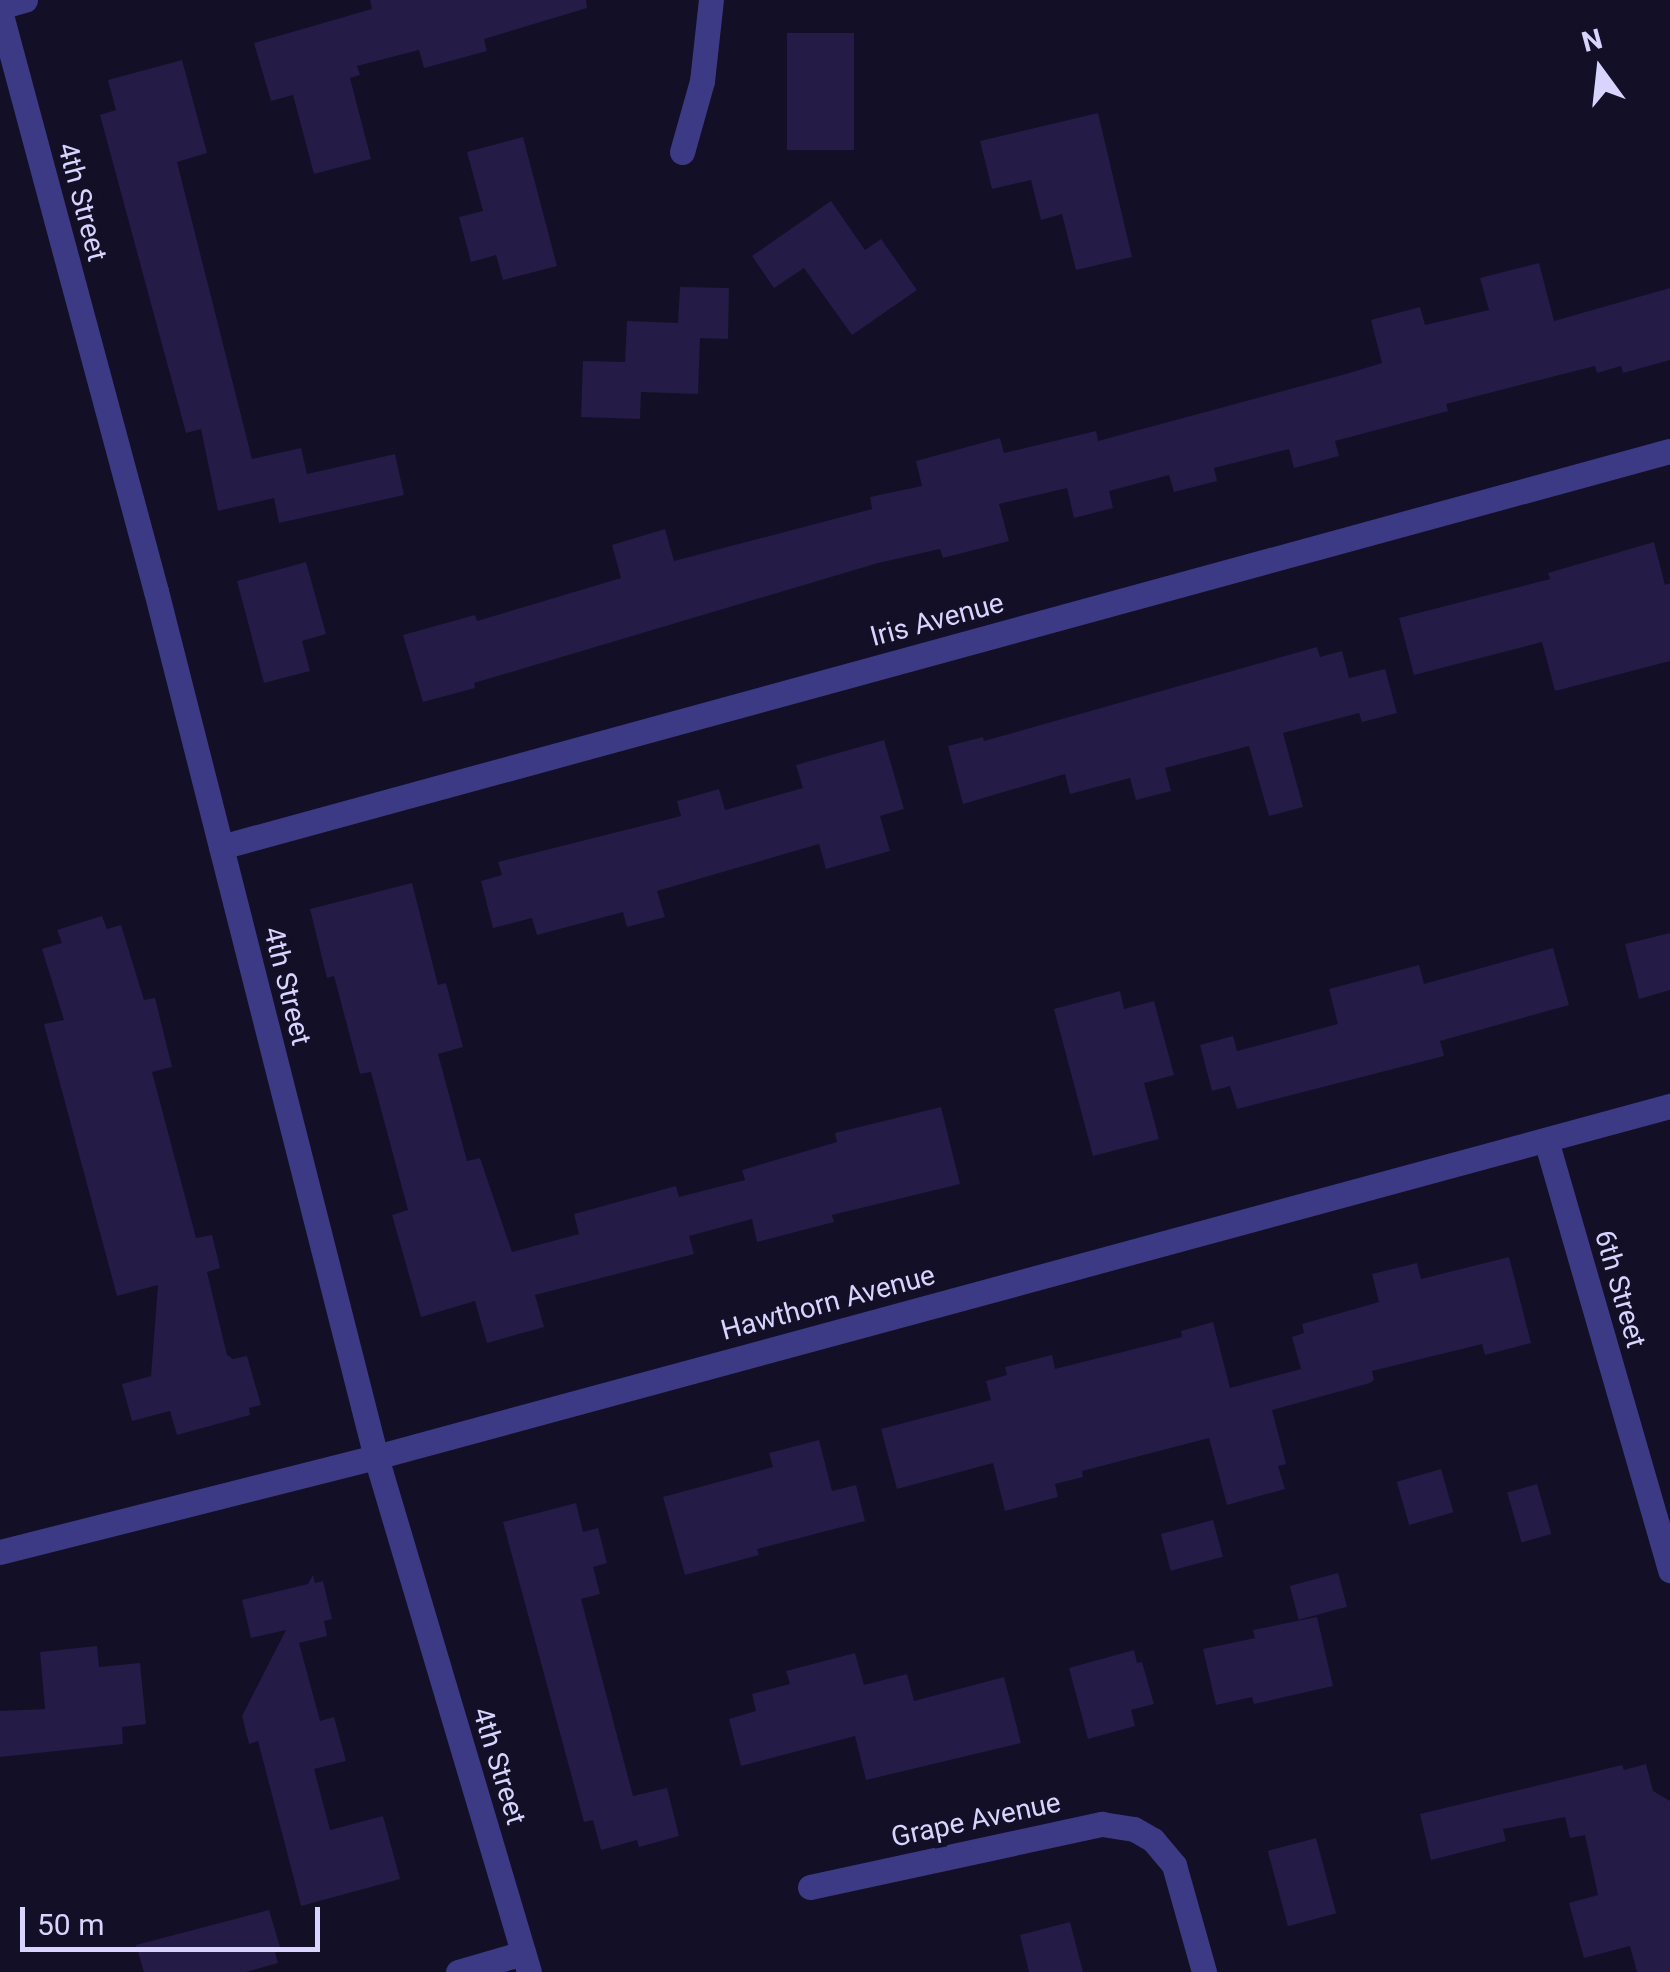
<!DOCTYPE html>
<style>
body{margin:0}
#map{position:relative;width:1670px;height:1972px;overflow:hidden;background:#130f26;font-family:Roboto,sans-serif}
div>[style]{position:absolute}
.building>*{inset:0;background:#241b47;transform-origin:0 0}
.minor>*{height:25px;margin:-12.5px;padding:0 12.5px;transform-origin:12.5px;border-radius:12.5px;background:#3d3a85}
span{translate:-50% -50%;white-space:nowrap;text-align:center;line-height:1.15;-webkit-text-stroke:10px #130f26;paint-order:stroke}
.street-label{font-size:28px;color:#d9d4ff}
.north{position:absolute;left:1550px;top:20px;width:100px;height:100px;-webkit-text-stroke:8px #130f26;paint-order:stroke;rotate:345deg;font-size:28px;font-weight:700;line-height:40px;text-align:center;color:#d9d4ff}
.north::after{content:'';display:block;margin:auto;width:35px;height:45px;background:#d9d4ff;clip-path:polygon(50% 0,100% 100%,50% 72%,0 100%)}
.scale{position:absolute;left:20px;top:1907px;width:300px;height:45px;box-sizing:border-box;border:5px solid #d9d4ff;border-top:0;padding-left:12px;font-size:30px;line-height:35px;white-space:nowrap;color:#d9d4ff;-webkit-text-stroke:8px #130f26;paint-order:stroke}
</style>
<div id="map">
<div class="building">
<div style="clip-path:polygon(370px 0,586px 0,587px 8px,484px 39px,487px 51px,424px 68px,419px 50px,357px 66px,360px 75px,350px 78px,371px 159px,314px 174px,293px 95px,271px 101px,254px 43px,372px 9px)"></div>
<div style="left:854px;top:33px;width:117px;height:67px;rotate:90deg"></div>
<div style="clip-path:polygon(182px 60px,207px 153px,177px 162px,252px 459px,301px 448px,307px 474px,395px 454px,404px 495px,279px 523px,274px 498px,218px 511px,201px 429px,186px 433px,100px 115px,116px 110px,108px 80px)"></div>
<div style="clip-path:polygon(1098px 113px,1132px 257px,1076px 270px,1062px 214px,1041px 220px,1031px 180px,992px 189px,980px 141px)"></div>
<div style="clip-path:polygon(523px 137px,557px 266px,503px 280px,496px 255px,471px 262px,459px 217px,483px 211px,467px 152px)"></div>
<div style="clip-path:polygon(831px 201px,865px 250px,881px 239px,917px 290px,852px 335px,804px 268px,774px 288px,752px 256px)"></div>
<div style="clip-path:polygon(1539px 263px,1554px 321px,1670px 288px,1670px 360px,1623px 373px,1621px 366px,1597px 373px,1595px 366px,1446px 404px,1448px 411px,1335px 441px,1339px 456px,1294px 468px,1289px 449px,1214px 468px,1217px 481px,1174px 492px,1169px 475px,1109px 491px,1113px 508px,1074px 518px,1067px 488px,999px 504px,1009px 541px,943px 558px,940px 549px,878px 563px,474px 683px,475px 688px,423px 702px,403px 635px,475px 615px,477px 621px,621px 578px,612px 545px,665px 529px,674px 561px,872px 509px,870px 497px,922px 486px,916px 461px,1000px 438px,1004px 453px,1096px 431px,1098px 441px,1346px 374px,1382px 363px,1371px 320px,1420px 307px,1425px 325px,1489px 310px,1480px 278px)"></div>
<div style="clip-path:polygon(680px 287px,729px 288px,728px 339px,700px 338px,698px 394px,641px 392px,640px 419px,581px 417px,583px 361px,625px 362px,627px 321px,678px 323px)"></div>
<div style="clip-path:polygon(1654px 542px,1665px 585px,1670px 583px,1670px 661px,1555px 691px,1542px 642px,1414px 675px,1399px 618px,1550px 579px,1548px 573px)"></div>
<div style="clip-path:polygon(306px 562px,326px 634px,302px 641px,310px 671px,264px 683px,237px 581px)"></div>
<div style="clip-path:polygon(1317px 647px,1320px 657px,1342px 651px,1349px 678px,1385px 669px,1397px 713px,1362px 722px,1359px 713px,1283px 733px,1303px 807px,1269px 816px,1249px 746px,1165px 768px,1171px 791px,1136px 800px,1130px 778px,1070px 794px,1065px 774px,963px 804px,948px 746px,983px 737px,984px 741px)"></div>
<div style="clip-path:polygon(884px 740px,904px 809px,880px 816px,890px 851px,826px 869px,819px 844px,657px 891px,665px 917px,627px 927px,623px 912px,537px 935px,532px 918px,493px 928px,481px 881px,502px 875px,498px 862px,681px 816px,677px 801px,719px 789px,725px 810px,803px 788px,796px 765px)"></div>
<div style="clip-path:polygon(412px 883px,438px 985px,446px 983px,463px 1047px,438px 1054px,467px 1161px,480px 1158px,512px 1252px,579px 1234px,574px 1214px,676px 1186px,679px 1197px,745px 1180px,742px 1170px,837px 1142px,835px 1133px,941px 1107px,960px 1184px,832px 1215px,834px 1222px,757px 1242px,752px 1219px,689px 1236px,694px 1254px,535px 1295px,544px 1327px,487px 1343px,475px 1301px,421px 1317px,392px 1215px,408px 1210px,371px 1072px,360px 1074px,334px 976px,327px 978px,310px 909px)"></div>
<div style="clip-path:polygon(102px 916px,107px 929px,121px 925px,144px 1000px,155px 998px,172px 1067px,152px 1072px,196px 1238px,212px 1235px,220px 1268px,207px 1272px,227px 1355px,233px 1359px,247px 1356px,261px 1405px,249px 1408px,250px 1415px,177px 1435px,170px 1411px,132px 1421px,122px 1384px,151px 1376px,158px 1285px,117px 1296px,44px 1024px,64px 1020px,42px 949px,62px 943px,57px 930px)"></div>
<div style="clip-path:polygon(1670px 933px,1670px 990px,1639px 999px,1625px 944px)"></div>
<div style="clip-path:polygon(1553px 948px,1569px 1005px,1440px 1041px,1444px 1056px,1237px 1109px,1230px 1086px,1212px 1091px,1200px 1045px,1233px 1036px,1237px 1051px,1338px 1024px,1329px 989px,1419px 965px,1424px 984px)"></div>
<div style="clip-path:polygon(1120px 991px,1124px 1009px,1154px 1001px,1174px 1075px,1144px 1083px,1159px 1139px,1093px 1156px,1054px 1009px)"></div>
<div style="clip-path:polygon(1509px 1257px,1531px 1343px,1485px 1355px,1482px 1344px,1372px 1371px,1374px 1380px,1370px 1383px,1272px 1410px,1286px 1464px,1278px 1466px,1285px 1489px,1227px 1505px,1209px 1438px,1082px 1471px,1083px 1477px,1055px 1484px,1058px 1497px,1005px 1511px,993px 1463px,897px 1489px,881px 1429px,991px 1400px,986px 1381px,1007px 1375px,1005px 1367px,1052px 1355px,1055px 1369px,1182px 1337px,1181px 1331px,1213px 1322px,1230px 1388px,1301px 1369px,1292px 1337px,1304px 1333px,1302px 1324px,1379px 1302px,1372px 1274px,1417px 1263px,1421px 1279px)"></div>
<div style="clip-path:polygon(819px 1440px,832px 1491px,856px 1485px,865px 1521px,757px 1549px,759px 1555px,685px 1575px,663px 1497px,773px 1467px,769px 1453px)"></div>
<div style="left:1441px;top:1469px;width:45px;height:46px;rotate:74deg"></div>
<div style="left:1537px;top:1484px;width:52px;height:31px;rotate:74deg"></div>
<div style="clip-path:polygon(576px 1503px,583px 1532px,598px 1528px,607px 1563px,593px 1567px,600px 1594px,581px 1599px,633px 1796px,667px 1788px,679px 1836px,639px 1847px,637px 1840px,601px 1850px,593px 1820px,584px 1822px,503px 1522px)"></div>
<div style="left:1213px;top:1520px;width:38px;height:54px;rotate:75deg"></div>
<div style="left:1338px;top:1573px;width:35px;height:50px;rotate:75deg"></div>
<div style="clip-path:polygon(313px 1575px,315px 1583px,323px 1581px,332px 1619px,324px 1621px,327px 1636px,299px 1643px,320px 1721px,334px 1717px,346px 1761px,314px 1769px,330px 1830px,383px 1816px,400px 1879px,301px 1906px,258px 1741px,249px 1744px,242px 1716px,286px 1630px,251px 1638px,242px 1600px,308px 1584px)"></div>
<div style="clip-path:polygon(1317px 1617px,1333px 1686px,1254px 1704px,1252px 1697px,1216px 1705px,1203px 1649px,1255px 1638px,1253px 1630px)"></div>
<div style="clip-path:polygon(97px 1646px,99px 1667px,140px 1663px,146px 1724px,122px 1727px,123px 1744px,0 1757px,0 1711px,45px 1709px,40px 1652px)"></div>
<div style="clip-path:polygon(1134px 1650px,1137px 1663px,1142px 1662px,1154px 1704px,1131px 1710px,1135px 1726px,1088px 1739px,1069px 1668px)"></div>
<div style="clip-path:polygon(855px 1653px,864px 1685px,907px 1674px,914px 1701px,1004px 1677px,1021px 1743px,866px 1780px,855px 1736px,741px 1766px,729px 1719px,756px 1711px,752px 1694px,790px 1684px,786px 1671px)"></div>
<div style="clip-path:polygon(1646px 1764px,1653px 1791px,1670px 1801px,1670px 1972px,1637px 1972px,1630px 1946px,1584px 1958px,1569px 1903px,1598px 1895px,1585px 1835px,1570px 1838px,1565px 1817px,1503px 1829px,1506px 1841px,1431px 1860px,1420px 1814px,1622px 1765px,1624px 1770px)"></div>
<div style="left:1316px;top:1838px;width:78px;height:50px;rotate:75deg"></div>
<div style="clip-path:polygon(269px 1910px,280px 1947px,274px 1949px,278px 1963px,246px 1972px,144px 1972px,136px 1945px)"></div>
<div style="clip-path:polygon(1070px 1922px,1083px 1972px,1029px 1972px,1020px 1935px)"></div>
</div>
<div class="minor">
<div style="left:0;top:7px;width:26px;rotate:-16deg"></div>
<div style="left:0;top:11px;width:601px;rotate:74.95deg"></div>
<div style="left:156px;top:591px;width:894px;rotate:75.75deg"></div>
<div style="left:376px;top:1457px;width:537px;rotate:73.45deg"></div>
<div style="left:682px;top:152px;width:74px;rotate:-74.3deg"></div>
<div style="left:702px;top:81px;width:81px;rotate:-83.7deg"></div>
<div style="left:221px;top:847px;width:1502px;rotate:-15.29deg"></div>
<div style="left:1546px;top:1140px;width:448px;rotate:73.9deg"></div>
<div style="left:0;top:1552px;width:388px;rotate:-14.2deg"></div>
<div style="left:376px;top:1457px;width:1341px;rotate:-15.18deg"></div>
<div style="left:810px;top:1887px;width:299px;rotate:-12.2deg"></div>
<div style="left:1102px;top:1824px;width:32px;rotate:9deg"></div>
<div style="left:1134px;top:1829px;width:22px;rotate:30deg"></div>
<div style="left:1153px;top:1840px;width:33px;rotate:50deg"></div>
<div style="left:1174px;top:1865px;width:111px;rotate:74.3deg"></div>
<div style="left:458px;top:1972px;width:68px;rotate:-16.3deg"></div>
</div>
<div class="street-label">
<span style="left:82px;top:202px;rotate:75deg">4th Street</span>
<span style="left:937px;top:620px;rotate:-15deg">Iris Avenue</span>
<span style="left:287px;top:986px;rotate:76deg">4th Street</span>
<span style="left:1620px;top:1289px;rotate:74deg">6th Street</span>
<span style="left:828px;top:1303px;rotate:-15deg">Hawthorn Avenue</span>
<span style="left:499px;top:1766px;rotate:73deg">4th Street</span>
<span style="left:976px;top:1820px;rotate:-12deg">Grape Avenue</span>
</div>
<div class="north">N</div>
<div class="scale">50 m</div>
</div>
